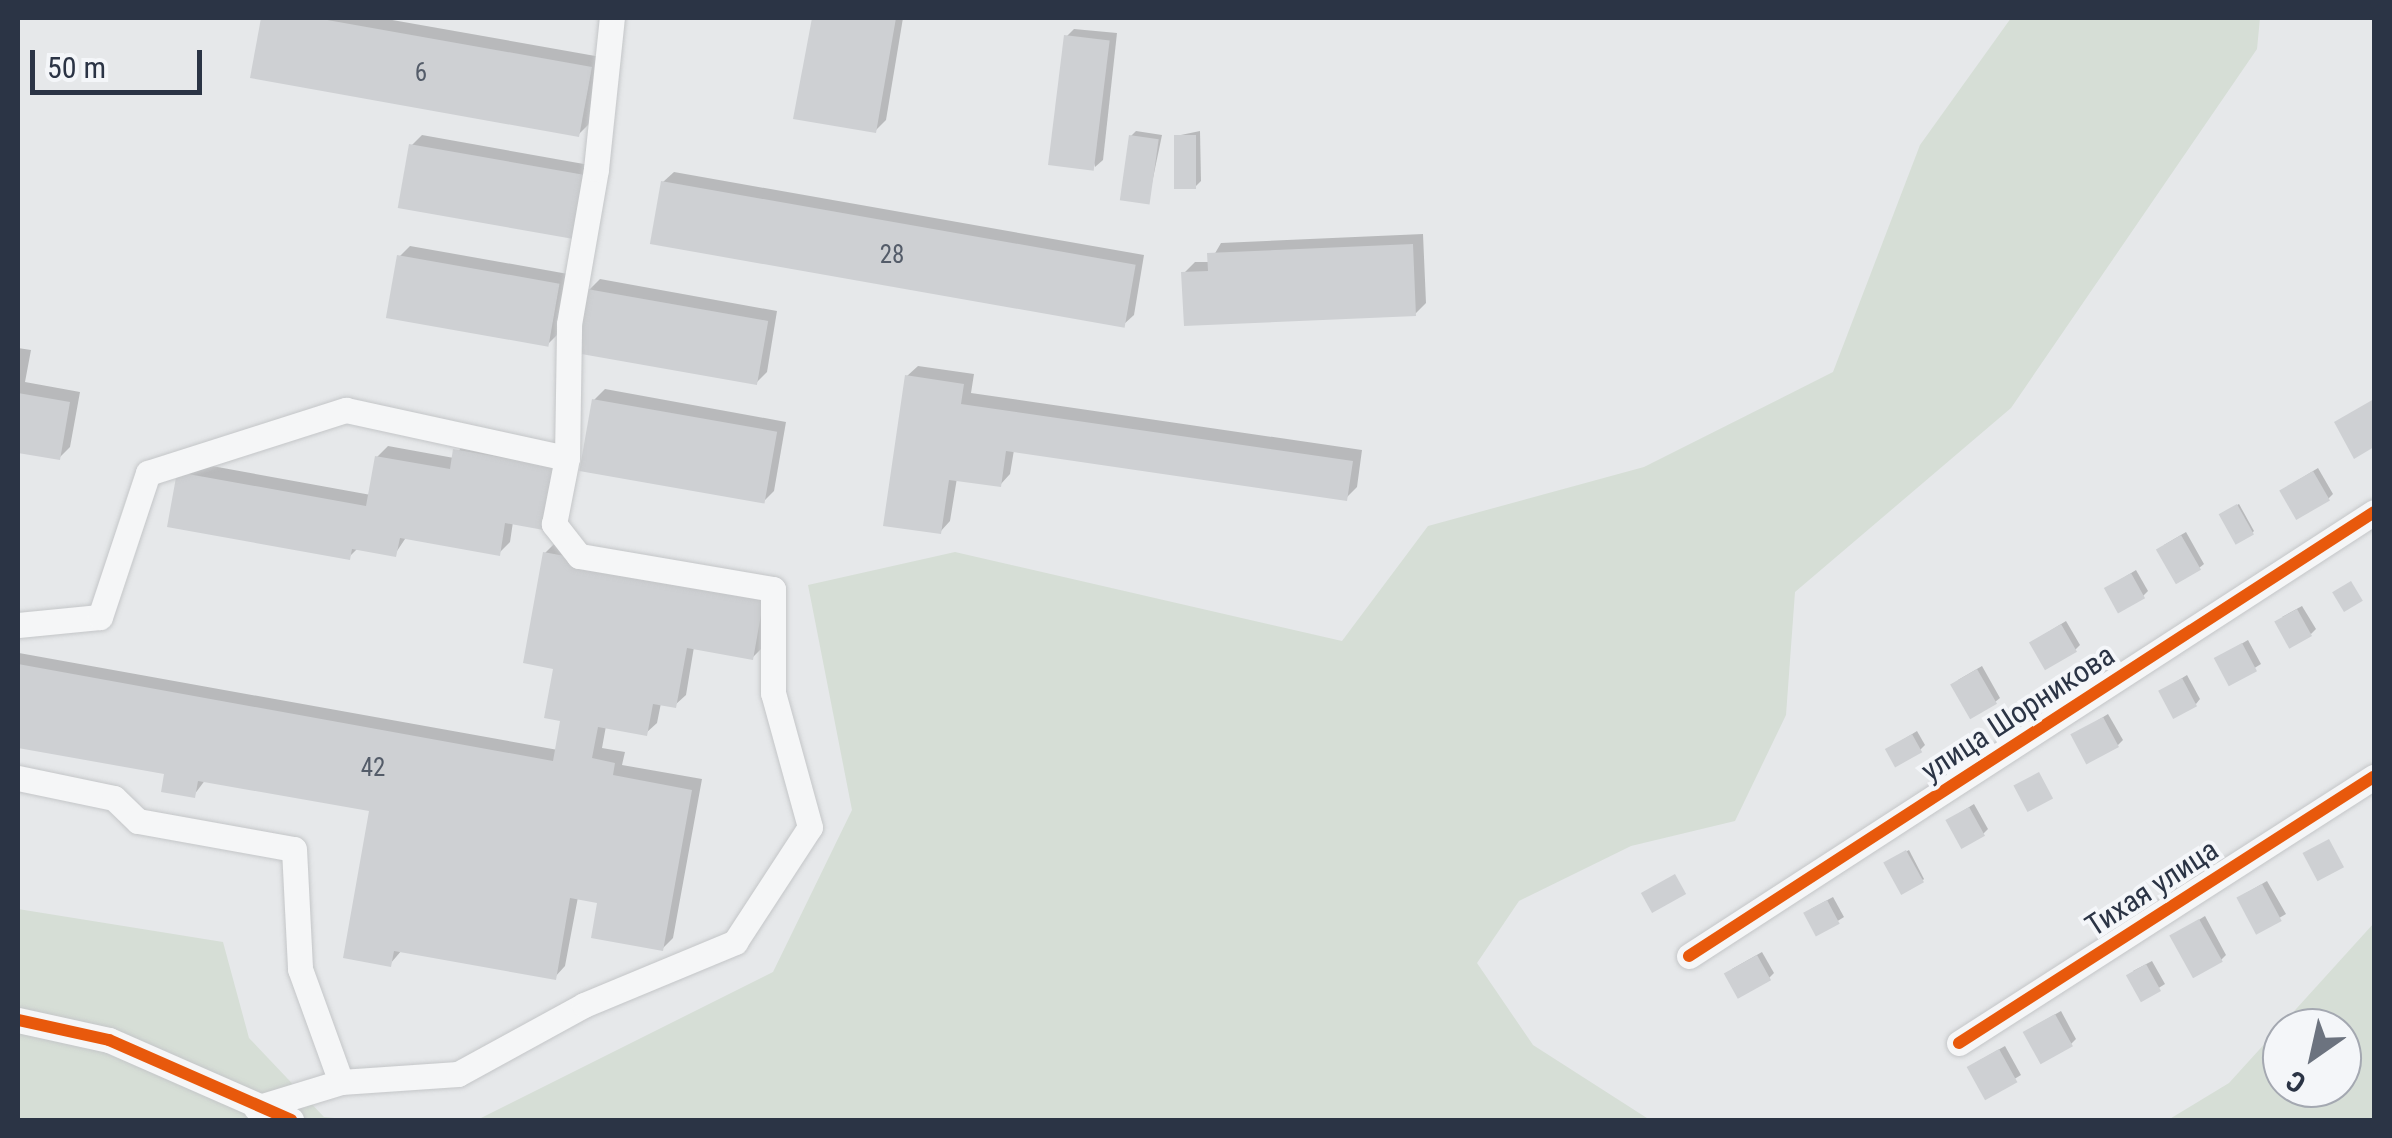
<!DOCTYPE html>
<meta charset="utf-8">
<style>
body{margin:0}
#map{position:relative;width:2392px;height:1138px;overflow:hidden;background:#e6e8ea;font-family:"Roboto Condensed",sans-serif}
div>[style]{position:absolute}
.green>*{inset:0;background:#d6ded6}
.shadow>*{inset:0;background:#0003;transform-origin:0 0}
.building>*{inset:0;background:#ced0d3;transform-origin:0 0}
.roads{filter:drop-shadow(0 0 2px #c4c6c8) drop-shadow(0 0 2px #c4c6c8)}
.minor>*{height:25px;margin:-12.5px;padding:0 12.5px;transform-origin:12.5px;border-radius:12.5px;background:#f5f6f7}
.cycleway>*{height:12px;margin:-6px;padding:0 6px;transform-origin:6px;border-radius:6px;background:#e8590c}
span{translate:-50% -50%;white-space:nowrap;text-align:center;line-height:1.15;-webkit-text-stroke:8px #f4f6f9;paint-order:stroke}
.number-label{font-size:25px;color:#545c69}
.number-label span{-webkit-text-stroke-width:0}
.street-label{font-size:30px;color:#2b3445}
.frame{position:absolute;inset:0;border:20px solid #2b3445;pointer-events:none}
.north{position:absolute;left:2262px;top:1008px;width:100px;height:100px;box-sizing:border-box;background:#f4f6f9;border:2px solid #a4a8b1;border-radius:50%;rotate:214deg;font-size:28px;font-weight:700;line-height:40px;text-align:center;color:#2b3445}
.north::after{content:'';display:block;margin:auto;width:35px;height:45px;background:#6c737f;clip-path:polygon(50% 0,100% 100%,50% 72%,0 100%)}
.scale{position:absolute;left:30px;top:50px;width:172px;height:45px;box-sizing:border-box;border:5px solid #2b3445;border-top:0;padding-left:12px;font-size:30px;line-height:35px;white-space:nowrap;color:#2b3445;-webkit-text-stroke:8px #f4f6f9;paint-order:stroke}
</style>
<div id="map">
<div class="green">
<div style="clip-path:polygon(2011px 18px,2260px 18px,2257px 49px,2011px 408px,1795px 592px,1786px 715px,1735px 821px,1631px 846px,1519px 901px,1477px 963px,1533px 1045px,1650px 1120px,477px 1120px,773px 972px,852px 810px,808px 585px,955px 552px,1342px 641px,1428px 526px,1644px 467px,1833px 372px,1920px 145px)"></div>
<div style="clip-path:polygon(18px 909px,223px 942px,249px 1038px,324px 1117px,356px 1120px,18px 1120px)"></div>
<div style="clip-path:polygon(evenodd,2374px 923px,2374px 1120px,2168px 1120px,2229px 1083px,2374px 923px,2282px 1028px,2342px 1028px,2342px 1088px,2282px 1088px,2282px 1028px)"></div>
</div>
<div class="shadow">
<div style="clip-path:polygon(263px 18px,381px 18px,601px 57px,589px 124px,579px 134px,253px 76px)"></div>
<div style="clip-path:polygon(814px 18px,903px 18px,886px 120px,875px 131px,796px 117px)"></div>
<div style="clip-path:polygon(1074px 29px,1117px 33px,1103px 160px,1095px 167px,1066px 37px)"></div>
<div style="clip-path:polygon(1136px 131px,1162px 135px,1148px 202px,1131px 136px)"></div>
<div style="clip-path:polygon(1200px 131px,1201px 181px,1196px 186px,1176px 136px)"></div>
<div style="clip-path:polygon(422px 135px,595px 166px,573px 237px,411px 146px)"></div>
<div style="clip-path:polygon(674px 172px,1144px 255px,1134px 315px,1123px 325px,663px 182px)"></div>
<div style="clip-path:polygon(1423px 234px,1426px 303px,1415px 314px,1184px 273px,1195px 262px,1210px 262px,1221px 243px)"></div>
<div style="clip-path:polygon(410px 246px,568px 274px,558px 334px,547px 345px,399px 257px)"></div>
<div style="clip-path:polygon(600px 279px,777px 311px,767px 372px,756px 383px,589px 290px)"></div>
<div style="clip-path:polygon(18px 348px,31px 350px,25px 382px,80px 392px,70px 447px,59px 458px,18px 450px)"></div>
<div style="clip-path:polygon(918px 366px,974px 374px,971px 393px,1362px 450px,1357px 487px,1346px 498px,1014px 450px,1010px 474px,1000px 485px,957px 478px,950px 521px,940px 532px,907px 376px)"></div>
<div style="clip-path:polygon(605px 389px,786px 422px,774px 491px,763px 502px,594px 400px)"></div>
<div style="clip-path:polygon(467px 439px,569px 458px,513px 522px,510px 542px,499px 553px,407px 536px,395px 554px,359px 547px,349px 557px,170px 525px,190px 462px,371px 495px,377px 457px,388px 446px,454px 458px)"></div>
<div style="clip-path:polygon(2318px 468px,2333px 494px,2328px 499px,2282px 490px)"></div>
<div style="clip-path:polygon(2239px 504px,2254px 531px,2252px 533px,2223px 513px)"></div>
<div style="clip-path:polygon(2186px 532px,2204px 564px,2199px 568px,2164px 545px)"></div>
<div style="clip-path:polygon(556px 542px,775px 582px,763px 647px,752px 658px,694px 647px,686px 695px,675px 705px,661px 703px,657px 723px,646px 733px,606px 726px,602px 748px,625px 752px,622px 765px,702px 779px,673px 938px,663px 948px,600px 901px,578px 897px,565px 966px,555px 977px,402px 950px,390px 964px,372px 809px,206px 779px,194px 795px,167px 772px,18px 745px,19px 653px,558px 750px,563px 719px,545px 553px)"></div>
<div style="clip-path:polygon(2136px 570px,2148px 591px,2143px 596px,2107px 588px)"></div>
<div style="clip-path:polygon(2302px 606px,2316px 629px,2311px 634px,2282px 617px)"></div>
<div style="clip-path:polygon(2066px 621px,2080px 645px,2075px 650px,2032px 642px)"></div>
<div style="clip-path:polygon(2248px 640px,2261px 664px,2230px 683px,2222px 655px)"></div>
<div style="clip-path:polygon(1982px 666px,2000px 698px,1995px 702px,1958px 680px)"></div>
<div style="clip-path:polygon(2187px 675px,2200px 699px,2196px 704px,2161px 691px)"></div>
<div style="clip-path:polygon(2108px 714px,2123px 740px,2118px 745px,2074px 735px)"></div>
<div style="clip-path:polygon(1917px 731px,1925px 745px,1920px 750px,1888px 749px)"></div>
<div style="clip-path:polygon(1974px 804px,1988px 829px,1983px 834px,1948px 820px)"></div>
<div style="clip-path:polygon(1909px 850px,1924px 879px,1923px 880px,1888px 862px)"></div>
<div style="left:2267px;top:881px;width:38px;height:32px;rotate:60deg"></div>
<div style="clip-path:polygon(1833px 897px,1844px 917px,1817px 934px,1811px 909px)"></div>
<div style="clip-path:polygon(2205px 916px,2226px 955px,2221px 960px,2173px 936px)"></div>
<div style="clip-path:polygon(1762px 952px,1774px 973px,1769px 978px,1732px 969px)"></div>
<div style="clip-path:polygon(2152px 961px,2165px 984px,2141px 999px,2133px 971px)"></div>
<div style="clip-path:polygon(2061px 1011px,2076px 1039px,2071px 1044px,2031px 1028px)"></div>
<div style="clip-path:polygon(2005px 1046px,2021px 1075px,1986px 1096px,1975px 1063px)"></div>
</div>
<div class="building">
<div style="clip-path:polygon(261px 18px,316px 18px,592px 67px,579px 137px,250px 78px)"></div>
<div style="clip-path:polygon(812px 18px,896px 18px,876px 133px,793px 119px)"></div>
<div style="left:1064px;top:35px;width:46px;height:131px;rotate:7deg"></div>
<div style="left:1129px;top:135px;width:30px;height:66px;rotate:8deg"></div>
<div style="left:1174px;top:135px;width:22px;height:54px"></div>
<div style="left:409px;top:144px;width:180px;height:65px;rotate:10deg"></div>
<div style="left:661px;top:181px;width:482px;height:64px;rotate:10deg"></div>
<div style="clip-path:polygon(1413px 244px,1416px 316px,1184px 326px,1181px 272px,1208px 271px,1207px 253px)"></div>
<div style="left:397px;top:255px;width:165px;height:64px;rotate:10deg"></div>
<div style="left:587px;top:289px;width:184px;height:65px;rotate:10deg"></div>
<div style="clip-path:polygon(905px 375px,964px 384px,961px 404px,1353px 461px,1347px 501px,1006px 451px,1001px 487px,949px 480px,941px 534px,883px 526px)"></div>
<div style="clip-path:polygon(18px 393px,70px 402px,60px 460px,18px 453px)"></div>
<div style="left:592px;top:399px;width:188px;height:73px;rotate:10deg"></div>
<div style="clip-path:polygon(2374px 399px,2374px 447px,2354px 459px,2334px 422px)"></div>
<div style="clip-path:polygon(453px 449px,560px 468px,549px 531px,505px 523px,500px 556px,400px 538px,396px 557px,352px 549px,350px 560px,167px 527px,177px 472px,366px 506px,375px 456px,450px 469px)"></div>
<div style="left:2313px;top:471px;width:34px;height:39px;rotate:60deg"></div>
<div style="left:2237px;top:504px;width:35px;height:21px;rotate:61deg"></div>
<div style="left:2181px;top:535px;width:40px;height:29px;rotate:60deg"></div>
<div style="clip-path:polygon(543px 552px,765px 592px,753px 660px,687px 648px,676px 708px,653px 704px,647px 736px,598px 727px,592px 758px,615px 763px,613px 775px,692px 790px,663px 951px,591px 938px,597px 903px,570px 898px,556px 980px,394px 951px,391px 967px,343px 958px,369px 811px,198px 781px,195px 798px,161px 792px,164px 774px,18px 748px,18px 664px,553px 761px,560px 721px,544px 718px,553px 669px,523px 663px)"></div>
<div style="left:2131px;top:573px;width:29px;height:31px;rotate:61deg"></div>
<div style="left:2351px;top:581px;width:23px;height:22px;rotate:59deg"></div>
<div style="left:2297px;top:609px;width:31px;height:26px;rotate:61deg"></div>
<div style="left:2061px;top:624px;width:32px;height:37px;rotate:60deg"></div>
<div style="left:2242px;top:643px;width:32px;height:32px;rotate:62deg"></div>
<div style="left:1977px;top:669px;width:40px;height:31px;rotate:60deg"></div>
<div style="left:2182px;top:678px;width:32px;height:27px;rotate:62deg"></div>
<div style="left:2103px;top:717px;width:34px;height:37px;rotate:62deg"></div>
<div style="left:1912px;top:734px;width:21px;height:31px;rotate:61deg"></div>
<div style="left:2039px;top:772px;width:30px;height:29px;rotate:62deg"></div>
<div style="left:1969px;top:807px;width:33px;height:27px;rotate:61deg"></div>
<div style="left:2329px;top:839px;width:32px;height:30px;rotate:62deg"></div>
<div style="left:1906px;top:850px;width:37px;height:26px;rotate:61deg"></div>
<div style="left:1675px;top:874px;width:23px;height:39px;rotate:61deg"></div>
<div style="left:2262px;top:884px;width:42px;height:29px;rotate:62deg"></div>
<div style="left:1827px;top:900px;width:27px;height:27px;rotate:62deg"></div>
<div style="left:2199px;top:919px;width:49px;height:34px;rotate:61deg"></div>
<div style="left:1757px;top:955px;width:29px;height:38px;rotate:61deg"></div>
<div style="left:2146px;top:964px;width:31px;height:23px;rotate:61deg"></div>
<div style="left:2055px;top:1014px;width:37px;height:37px;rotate:61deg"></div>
<div style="left:1999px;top:1049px;width:38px;height:37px;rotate:61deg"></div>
</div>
<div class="roads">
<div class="minor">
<div style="left:18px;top:625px;width:82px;rotate:-5.6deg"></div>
<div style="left:100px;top:617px;width:152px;rotate:-71.6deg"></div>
<div style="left:148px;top:473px;width:208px;rotate:-17.7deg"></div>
<div style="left:346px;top:410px;width:226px;rotate:12.3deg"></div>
<div style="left:18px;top:778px;width:98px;rotate:11.8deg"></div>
<div style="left:114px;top:798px;width:33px;rotate:44deg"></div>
<div style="left:138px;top:821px;width:158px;rotate:10.2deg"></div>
<div style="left:294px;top:849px;width:120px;rotate:87.1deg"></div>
<div style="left:300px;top:969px;width:120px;rotate:70.1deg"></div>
<div style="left:1689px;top:956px;width:816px;rotate:-32.95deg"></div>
<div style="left:18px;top:1020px;width:93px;rotate:12.4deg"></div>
<div style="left:109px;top:1040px;width:199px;rotate:23.7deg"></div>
<div style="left:1959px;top:1043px;width:493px;rotate:-32.7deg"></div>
<div style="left:256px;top:1108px;width:89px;rotate:-17deg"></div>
<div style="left:341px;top:1082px;width:117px;rotate:-3.9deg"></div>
<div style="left:458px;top:1074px;width:144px;rotate:-28.7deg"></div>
<div style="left:584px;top:1005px;width:164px;rotate:-22.6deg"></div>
<div style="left:735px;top:942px;width:137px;rotate:-56.9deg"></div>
<div style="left:810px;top:827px;width:139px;rotate:-105.4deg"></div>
<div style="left:773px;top:693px;width:104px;rotate:-90deg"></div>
<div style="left:773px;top:589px;width:197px;rotate:-170.3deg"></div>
<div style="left:579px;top:556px;width:41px;rotate:-128deg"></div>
<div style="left:554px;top:524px;width:67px;rotate:-78.9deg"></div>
<div style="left:567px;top:458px;width:134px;rotate:-89.1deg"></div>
<div style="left:569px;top:324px;width:157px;rotate:-80.1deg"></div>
<div style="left:596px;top:169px;width:152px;rotate:-84deg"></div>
</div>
</div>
<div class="cycleway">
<div style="left:1689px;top:956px;width:816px;rotate:-32.95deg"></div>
<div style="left:18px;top:1020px;width:93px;rotate:12.4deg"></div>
<div style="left:109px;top:1040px;width:199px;rotate:23.7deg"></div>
<div style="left:1959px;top:1043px;width:493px;rotate:-32.7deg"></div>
</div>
<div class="number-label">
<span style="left:421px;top:73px">6</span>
<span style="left:892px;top:255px">28</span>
<span style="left:373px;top:768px">42</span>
</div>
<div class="street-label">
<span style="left:2018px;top:713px;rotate:-33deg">улица Шорникова</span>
<span style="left:2152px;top:888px;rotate:-33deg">Тихая улица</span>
</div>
<div class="frame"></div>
<div class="north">С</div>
<div class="scale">50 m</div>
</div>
